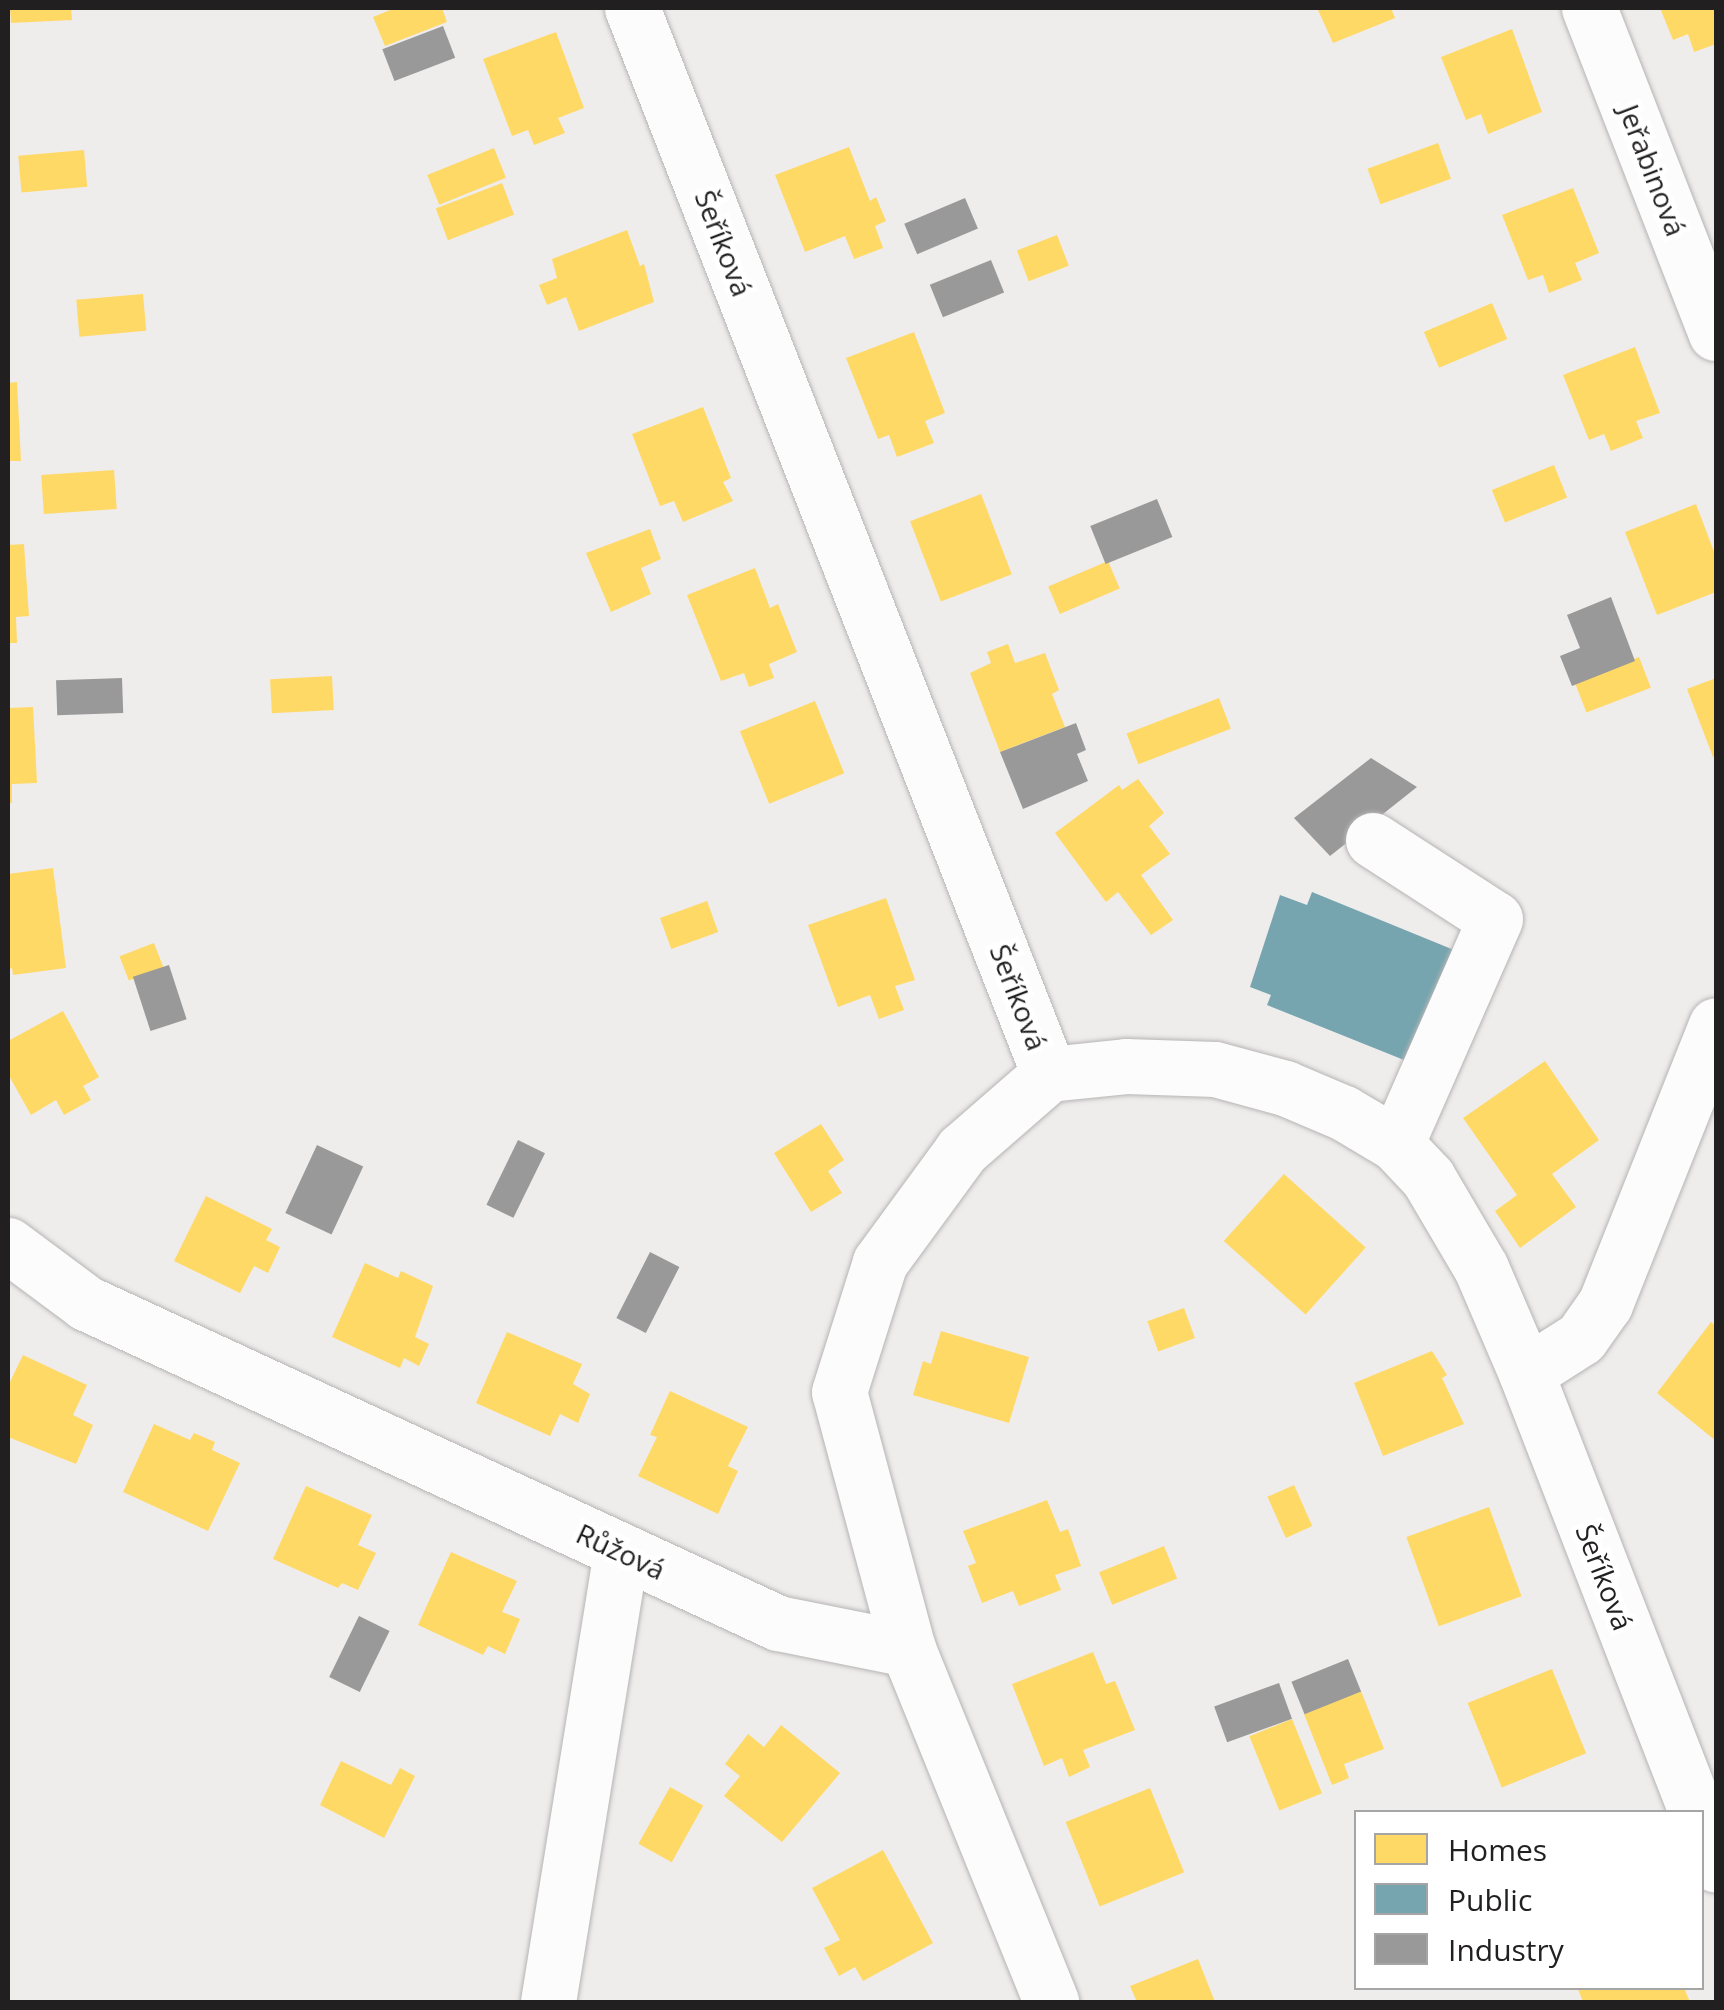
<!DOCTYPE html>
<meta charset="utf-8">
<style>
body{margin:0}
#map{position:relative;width:1724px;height:2010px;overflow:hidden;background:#efecec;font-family:"Open Sans",sans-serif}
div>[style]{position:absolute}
.homes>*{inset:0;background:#ffd966;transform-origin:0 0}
.public>*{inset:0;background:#76a5af}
.industry>*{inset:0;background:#999;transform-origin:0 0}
.roads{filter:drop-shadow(0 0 2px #b6b4b4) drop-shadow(0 0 2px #b6b4b4)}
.minor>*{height:55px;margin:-27.5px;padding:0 27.5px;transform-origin:27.5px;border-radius:27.5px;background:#fdfcfc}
span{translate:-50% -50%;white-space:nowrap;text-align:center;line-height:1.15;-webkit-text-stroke:10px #fff;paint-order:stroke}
.street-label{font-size:28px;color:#211f1f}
.frame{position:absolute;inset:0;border:10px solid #211f1f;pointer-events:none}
.legend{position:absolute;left:1354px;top:1810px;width:350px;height:180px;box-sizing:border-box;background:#fff;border:2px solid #a6a5a5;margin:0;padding:12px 18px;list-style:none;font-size:30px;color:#211f1f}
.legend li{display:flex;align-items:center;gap:20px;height:50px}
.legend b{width:50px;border:2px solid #a6a5a5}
</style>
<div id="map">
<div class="homes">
<div style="clip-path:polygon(10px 8px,71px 8px,72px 20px,11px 23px)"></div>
<div style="clip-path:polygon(395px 8px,442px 8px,447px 22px,385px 46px,373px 17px)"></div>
<div style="clip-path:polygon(1317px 8px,1391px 8px,1395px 18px,1333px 43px)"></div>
<div style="clip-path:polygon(1660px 8px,1716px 8px,1716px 44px,1694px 52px,1688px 34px,1673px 40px)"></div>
<div style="clip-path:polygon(1512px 29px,1542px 112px,1488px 134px,1481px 114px,1466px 120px,1441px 57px)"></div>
<div style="clip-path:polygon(556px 32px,584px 108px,558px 118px,565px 133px,534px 145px,528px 130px,512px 136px,483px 59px)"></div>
<div style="left:1438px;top:143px;width:38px;height:75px;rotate:70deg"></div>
<div style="clip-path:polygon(849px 147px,870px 201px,876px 197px,886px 221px,875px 226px,883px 248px,854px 259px,845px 236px,805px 252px,775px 175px)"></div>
<div style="left:494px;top:148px;width:32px;height:72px;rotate:68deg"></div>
<div style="left:84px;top:150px;width:37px;height:66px;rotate:85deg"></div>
<div style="left:502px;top:183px;width:34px;height:71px;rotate:69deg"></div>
<div style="clip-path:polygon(1573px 188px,1599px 253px,1575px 263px,1582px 280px,1549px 293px,1543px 275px,1528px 280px,1502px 215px)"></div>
<div style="clip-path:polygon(627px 230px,640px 266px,644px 264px,654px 302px,579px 331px,566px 297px,547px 305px,539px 285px,557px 278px,552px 259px)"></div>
<div style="left:1057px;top:235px;width:33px;height:43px;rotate:69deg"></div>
<div style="left:143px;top:294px;width:37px;height:67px;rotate:85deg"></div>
<div style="left:1492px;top:303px;width:39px;height:74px;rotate:67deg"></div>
<div style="clip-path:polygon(914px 332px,945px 413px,925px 421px,934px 443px,897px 457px,889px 435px,878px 439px,846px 358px)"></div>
<div style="clip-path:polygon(1635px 347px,1660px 413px,1636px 421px,1643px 438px,1611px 451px,1604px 434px,1589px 440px,1563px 375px)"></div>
<div style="clip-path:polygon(17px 382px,21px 461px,8px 461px,8px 383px)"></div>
<div style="clip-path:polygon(703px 407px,731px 478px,723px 482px,733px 501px,683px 522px,674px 501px,660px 506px,632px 434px)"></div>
<div style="left:1554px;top:465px;width:35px;height:67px;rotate:68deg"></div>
<div style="left:114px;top:470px;width:39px;height:73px;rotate:86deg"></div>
<div style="left:981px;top:494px;width:86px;height:76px;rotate:69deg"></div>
<div style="clip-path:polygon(1696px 504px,1716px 557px,1716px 592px,1657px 615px,1625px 532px)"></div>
<div style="clip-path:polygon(650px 529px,661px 559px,641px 568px,651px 594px,611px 612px,586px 553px)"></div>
<div style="clip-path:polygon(24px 544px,29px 616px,16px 617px,17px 643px,8px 643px,8px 545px)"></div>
<div style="left:1108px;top:561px;width:30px;height:65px;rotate:67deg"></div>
<div style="clip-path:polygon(755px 568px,770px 608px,778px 604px,797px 652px,769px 664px,774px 678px,749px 687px,744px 673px,721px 681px,687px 595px)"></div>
<div style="clip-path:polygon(1008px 644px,1015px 663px,1045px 653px,1059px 690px,1052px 694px,1065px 727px,1000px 752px,970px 673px,991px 663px,987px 652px)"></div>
<div style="left:1639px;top:657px;width:33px;height:69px;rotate:69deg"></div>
<div style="left:332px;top:676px;width:34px;height:62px;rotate:87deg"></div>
<div style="clip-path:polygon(1716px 678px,1716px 756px,1713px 757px,1687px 689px)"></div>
<div style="left:1219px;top:698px;width:33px;height:99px;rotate:69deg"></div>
<div style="left:815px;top:701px;width:78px;height:81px;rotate:68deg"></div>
<div style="clip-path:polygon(33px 707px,37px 783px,12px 784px,12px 803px,8px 803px,8px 708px)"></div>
<div style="clip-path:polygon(1138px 779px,1164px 813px,1149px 826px,1170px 854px,1141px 875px,1173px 920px,1151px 935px,1118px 892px,1106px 902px,1055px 833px,1119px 785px,1122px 790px)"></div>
<div style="clip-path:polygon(53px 868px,66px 968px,13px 975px,12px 968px,8px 969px,8px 874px)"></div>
<div style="clip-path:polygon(886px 898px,915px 980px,895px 986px,904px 1010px,879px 1019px,870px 995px,838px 1007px,808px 925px)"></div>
<div style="left:707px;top:901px;width:33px;height:50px;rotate:70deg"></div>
<div style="left:154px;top:943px;width:26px;height:37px;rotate:69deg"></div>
<div style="clip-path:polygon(63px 1011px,99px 1077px,83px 1086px,91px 1100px,64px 1115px,56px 1100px,31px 1115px,8px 1074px,8px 1041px)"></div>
<div style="clip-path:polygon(1545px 1061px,1599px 1140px,1552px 1174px,1576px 1207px,1520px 1248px,1495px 1211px,1517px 1195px,1463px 1118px)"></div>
<div style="clip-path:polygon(821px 1124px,844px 1160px,828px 1171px,842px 1193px,811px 1212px,774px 1153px)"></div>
<div style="left:1284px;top:1174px;width:110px;height:90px;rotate:42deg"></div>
<div style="clip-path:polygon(206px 1196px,272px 1229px,266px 1240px,280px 1247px,268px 1273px,254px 1266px,240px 1293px,174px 1261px)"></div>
<div style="clip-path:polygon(365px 1263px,398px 1278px,401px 1271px,433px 1286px,415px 1337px,429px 1344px,419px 1366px,404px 1358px,400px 1368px,332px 1337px)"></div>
<div style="left:1184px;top:1308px;width:32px;height:39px;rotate:70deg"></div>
<div style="clip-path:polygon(1711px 1322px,1716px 1326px,1716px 1441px,1657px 1393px)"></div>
<div style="clip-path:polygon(941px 1331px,1029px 1357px,1009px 1423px,913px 1395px,923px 1361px,931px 1364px)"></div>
<div style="clip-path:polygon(507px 1332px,582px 1364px,573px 1384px,590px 1394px,578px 1423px,560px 1414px,550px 1436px,476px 1403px)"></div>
<div style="clip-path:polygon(1432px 1351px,1447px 1375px,1442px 1378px,1464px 1424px,1383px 1456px,1354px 1383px)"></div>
<div style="clip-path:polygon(23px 1355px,87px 1385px,73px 1415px,93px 1425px,76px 1464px,8px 1437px,8px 1386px)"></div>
<div style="clip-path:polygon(670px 1391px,748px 1427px,728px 1466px,738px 1471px,718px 1514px,638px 1476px,657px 1437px,650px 1435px)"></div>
<div style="clip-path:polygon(154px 1424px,190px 1440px,194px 1433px,215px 1442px,212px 1450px,240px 1463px,208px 1531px,123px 1492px)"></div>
<div style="left:1294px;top:1485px;width:45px;height:29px;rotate:66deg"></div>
<div style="clip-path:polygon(306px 1486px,372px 1515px,358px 1545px,376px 1553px,358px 1590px,342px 1583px,338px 1588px,273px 1559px)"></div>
<div style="clip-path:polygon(1047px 1500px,1060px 1532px,1068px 1529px,1081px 1566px,1055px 1575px,1061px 1590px,1019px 1606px,1013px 1591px,982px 1603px,968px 1566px,976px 1563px,963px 1531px)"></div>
<div style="left:1489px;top:1507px;width:95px;height:88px;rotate:70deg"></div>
<div style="left:1164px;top:1546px;width:35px;height:70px;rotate:68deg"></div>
<div style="clip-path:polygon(451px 1552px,517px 1581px,502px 1612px,520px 1619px,505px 1654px,488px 1646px,483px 1655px,418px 1625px)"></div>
<div style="clip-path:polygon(1093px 1652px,1106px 1684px,1115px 1681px,1135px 1730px,1083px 1750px,1090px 1767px,1069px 1777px,1062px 1758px,1044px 1766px,1012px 1684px)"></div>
<div style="left:1552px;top:1669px;width:91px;height:91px;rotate:68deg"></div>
<div style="clip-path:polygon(1361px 1691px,1384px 1749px,1344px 1764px,1349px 1778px,1332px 1785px,1304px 1714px)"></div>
<div style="left:1292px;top:1719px;width:80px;height:46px;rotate:68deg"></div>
<div style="clip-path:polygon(781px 1725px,840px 1773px,782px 1842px,724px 1796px,740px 1776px,725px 1764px,748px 1734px,764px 1747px)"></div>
<div style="clip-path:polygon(341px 1761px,391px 1785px,400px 1768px,415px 1776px,384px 1838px,320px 1805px)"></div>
<div style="left:670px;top:1787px;width:38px;height:65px;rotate:29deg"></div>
<div style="left:1150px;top:1788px;width:91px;height:91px;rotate:68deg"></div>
<div style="clip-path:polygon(883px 1850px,933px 1943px,863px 1981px,855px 1967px,839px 1976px,824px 1948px,840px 1940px,812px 1888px)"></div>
<div style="clip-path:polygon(1198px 1959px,1215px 2002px,1137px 2002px,1130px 1986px)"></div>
<div style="clip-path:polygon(1684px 1988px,1690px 2002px,1583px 2002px,1578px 1989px)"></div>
</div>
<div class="public">
<div style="clip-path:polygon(1312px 892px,1454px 950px,1409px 1062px,1267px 1005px,1271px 995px,1250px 987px,1280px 895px,1307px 905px)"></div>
</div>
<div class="industry">
<div style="left:443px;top:26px;width:34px;height:65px;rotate:69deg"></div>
<div style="left:965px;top:198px;width:33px;height:66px;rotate:67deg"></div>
<div style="left:991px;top:260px;width:35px;height:66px;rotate:68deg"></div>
<div style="left:1157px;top:499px;width:41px;height:72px;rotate:68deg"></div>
<div style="clip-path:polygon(1611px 597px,1635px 661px,1572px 686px,1560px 656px,1580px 648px,1567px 615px)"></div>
<div style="left:122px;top:678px;width:35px;height:66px;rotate:88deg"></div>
<div style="clip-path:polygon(1076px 723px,1086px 750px,1077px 754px,1088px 781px,1023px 809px,1000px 752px)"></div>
<div style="clip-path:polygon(1371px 758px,1417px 787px,1330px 856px,1294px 818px)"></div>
<div style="left:169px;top:965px;width:57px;height:38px;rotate:72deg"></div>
<div style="left:518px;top:1140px;width:30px;height:72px;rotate:26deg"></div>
<div style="left:317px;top:1145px;width:51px;height:75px;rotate:25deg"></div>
<div style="left:650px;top:1252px;width:33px;height:74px;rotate:27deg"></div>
<div style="left:359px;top:1616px;width:34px;height:68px;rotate:26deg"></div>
<div style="left:1348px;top:1659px;width:35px;height:61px;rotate:68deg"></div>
<div style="left:1279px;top:1683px;width:38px;height:69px;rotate:70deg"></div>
</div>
<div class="roads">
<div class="minor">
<div style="left:632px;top:8px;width:1145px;rotate:68.64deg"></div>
<div style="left:1049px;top:1074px;width:77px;rotate:-5.9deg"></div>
<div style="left:1126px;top:1066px;width:89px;rotate:1.9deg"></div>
<div style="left:1215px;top:1069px;width:73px;rotate:15.2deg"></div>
<div style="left:1285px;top:1088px;width:64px;rotate:23deg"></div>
<div style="left:1344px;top:1113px;width:61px;rotate:30.8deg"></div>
<div style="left:1396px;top:1144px;width:47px;rotate:46.7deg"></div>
<div style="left:1428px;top:1178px;width:104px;rotate:59.5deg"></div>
<div style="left:1481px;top:1268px;width:114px;rotate:66.8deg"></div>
<div style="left:1526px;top:1373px;width:471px;rotate:68.8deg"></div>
<div style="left:1589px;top:8px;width:349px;rotate:68.7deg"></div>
<div style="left:1373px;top:840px;width:145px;rotate:32.9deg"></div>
<div style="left:1495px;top:919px;width:246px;rotate:113.7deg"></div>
<div style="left:8px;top:1245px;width:97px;rotate:36.6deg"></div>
<div style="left:86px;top:1303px;width:762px;rotate:24.82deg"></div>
<div style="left:778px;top:1623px;width:133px;rotate:11.3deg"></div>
<div style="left:908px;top:1649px;width:381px;rotate:67.9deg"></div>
<div style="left:1526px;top:1373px;width:65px;rotate:-32.5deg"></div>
<div style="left:1581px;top:1338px;width:42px;rotate:-54.8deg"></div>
<div style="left:1605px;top:1304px;width:300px;rotate:-68.3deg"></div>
<div style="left:908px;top:1649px;width:266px;rotate:-105deg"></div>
<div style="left:839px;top:1392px;width:136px;rotate:-72.5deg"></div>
<div style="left:880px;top:1262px;width:139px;rotate:-53.8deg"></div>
<div style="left:962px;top:1150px;width:116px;rotate:-41.1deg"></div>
<div style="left:1702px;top:1826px;width:41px;rotate:70.3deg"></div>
<div style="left:548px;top:2002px;width:457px;rotate:-80.8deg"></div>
</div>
</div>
<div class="street-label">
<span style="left:1653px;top:170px;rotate:69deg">Jeřabinová</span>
<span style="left:724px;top:243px;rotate:69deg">Šeříková</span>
<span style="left:1019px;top:997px;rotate:69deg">Šeříková</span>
<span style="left:621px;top:1551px;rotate:25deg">Růžová</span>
<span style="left:1605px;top:1577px;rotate:69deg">Šeříková</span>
</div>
<div class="frame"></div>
<ul class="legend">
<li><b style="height:28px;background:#ffd966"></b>Homes</li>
<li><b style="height:28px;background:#76a5af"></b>Public</li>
<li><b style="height:28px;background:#999"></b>Industry</li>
</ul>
</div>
